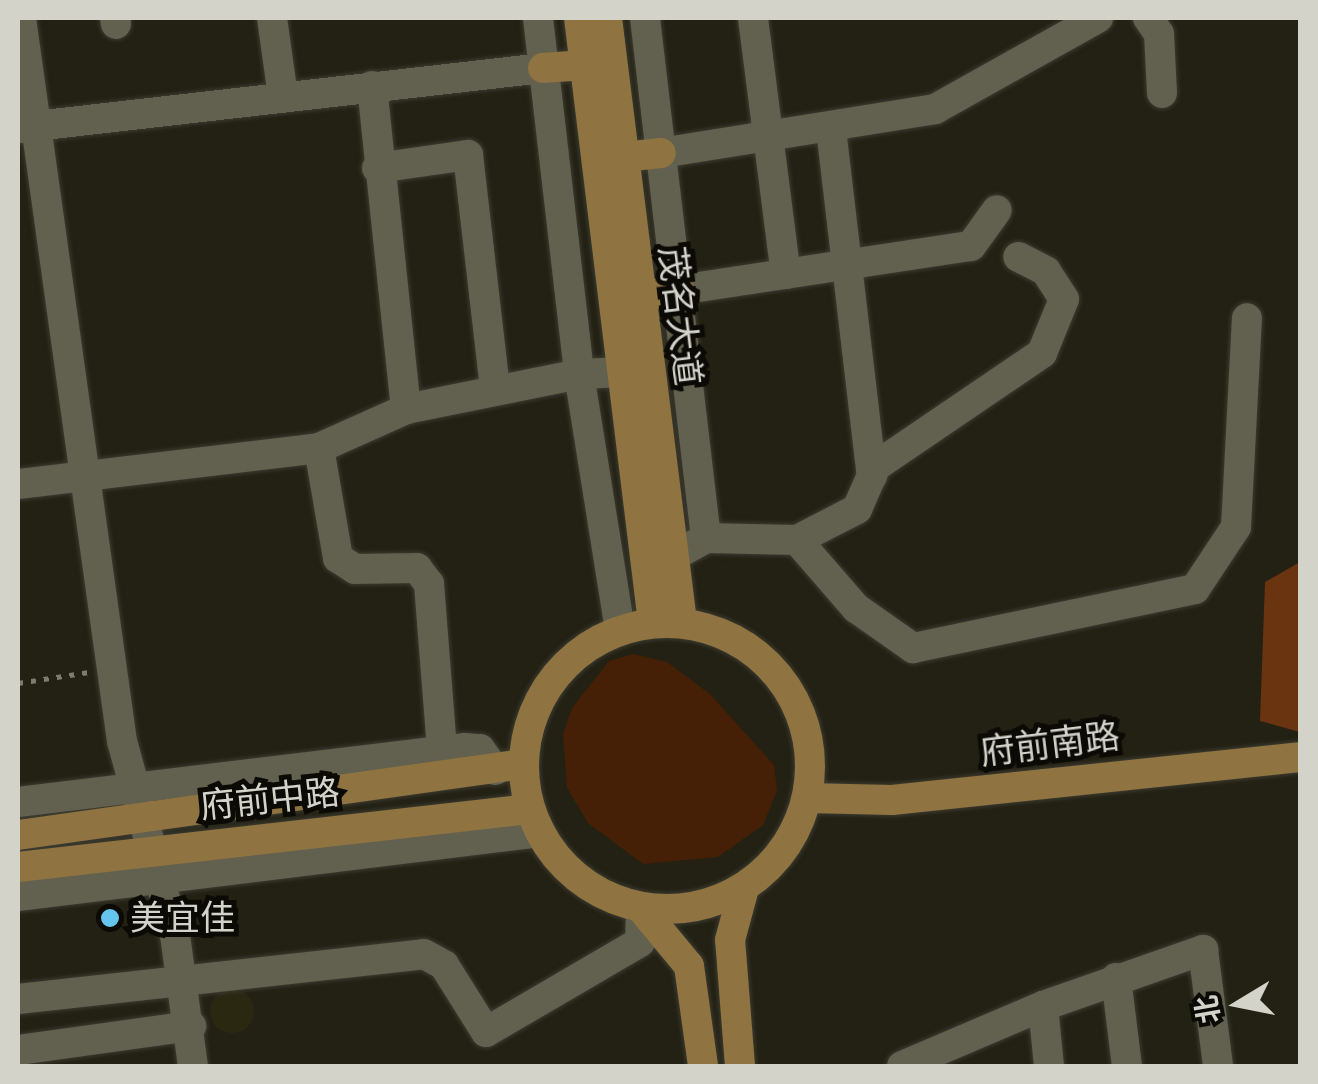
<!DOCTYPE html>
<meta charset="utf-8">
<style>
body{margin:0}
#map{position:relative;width:1318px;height:1084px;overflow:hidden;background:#232113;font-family:"Work Sans","Noto Sans SC",sans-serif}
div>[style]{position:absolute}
.built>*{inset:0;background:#2b2812}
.round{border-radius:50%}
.green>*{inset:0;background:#452006}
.forest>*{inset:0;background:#69340f}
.path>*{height:5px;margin-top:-2.5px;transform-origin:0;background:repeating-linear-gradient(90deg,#7d7b70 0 5px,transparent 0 13px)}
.roads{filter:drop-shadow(0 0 2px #3c3b31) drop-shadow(0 0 2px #3c3b31)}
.minor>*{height:30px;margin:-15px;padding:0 15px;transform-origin:15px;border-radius:15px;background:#62604f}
.major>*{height:30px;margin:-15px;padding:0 15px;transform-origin:15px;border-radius:15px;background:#8f7341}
.major>.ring{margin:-15px;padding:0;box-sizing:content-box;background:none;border:30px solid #8f7341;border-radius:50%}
.dots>*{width:28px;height:28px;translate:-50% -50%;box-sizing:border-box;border:5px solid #0b0a05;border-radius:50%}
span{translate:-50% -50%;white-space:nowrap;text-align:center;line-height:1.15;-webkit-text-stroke:10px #0b0a05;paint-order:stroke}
.street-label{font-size:35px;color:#d4d3ca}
.poi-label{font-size:35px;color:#d4d3ca}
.left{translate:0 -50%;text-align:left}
.frame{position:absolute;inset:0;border:20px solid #d4d3ca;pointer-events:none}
.north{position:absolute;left:1188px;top:954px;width:100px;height:100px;-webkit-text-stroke:8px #0b0a05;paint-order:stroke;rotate:260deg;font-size:28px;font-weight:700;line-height:40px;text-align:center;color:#d4d3ca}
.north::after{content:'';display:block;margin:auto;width:35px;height:45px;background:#d4d3ca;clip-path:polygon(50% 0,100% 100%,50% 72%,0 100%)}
</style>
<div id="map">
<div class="built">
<div class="round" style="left:210px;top:989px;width:44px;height:44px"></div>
</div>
<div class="green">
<div style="clip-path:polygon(633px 654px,667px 662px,710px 694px,774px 765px,777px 791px,763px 825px,718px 857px,643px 864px,588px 823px,567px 788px,563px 734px,572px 708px,609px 661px)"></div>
</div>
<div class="forest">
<div style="clip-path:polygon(1300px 562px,1300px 732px,1260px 721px,1265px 582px)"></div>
</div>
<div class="path">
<div style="left:18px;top:683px;width:72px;rotate:-8.8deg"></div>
</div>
<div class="roads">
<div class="minor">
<div style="left:21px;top:18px;width:730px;rotate:82.05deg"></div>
<div style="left:122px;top:741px;width:201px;rotate:74.7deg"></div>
<div style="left:175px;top:935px;width:132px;rotate:82.2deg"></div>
<div style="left:115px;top:18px;width:6px;rotate:81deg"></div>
<div style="left:272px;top:18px;width:79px;rotate:82deg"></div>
<div style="left:538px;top:18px;width:358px;rotate:83.4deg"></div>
<div style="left:579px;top:374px;width:258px;rotate:80.9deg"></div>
<div style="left:645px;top:18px;width:524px;rotate:83.31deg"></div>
<div style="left:753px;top:18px;width:258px;rotate:82.7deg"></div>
<div style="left:1148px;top:18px;width:19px;rotate:55deg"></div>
<div style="left:1159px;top:34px;width:59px;rotate:87.1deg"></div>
<div style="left:372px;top:86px;width:325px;rotate:84deg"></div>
<div style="left:18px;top:128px;width:528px;rotate:-6.52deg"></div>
<div style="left:831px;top:129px;width:350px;rotate:83.3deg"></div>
<div style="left:661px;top:153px;width:278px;rotate:-9.1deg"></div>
<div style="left:935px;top:109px;width:187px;rotate:-29.2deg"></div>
<div style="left:377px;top:168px;width:92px;rotate:-8.1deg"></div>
<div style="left:468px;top:155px;width:236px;rotate:83.4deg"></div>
<div style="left:679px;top:290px;width:295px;rotate:-8.6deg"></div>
<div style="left:971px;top:246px;width:44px;rotate:-54.2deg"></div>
<div style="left:319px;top:448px;width:112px;rotate:80.2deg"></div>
<div style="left:338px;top:558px;width:20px;rotate:33deg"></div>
<div style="left:355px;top:569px;width:62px;rotate:-0.9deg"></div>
<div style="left:417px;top:568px;width:20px;rotate:53deg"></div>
<div style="left:429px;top:584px;width:167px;rotate:85.5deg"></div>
<div style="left:18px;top:484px;width:303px;rotate:-6.8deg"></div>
<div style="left:319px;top:448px;width:95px;rotate:-24.1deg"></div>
<div style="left:406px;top:409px;width:177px;rotate:-11.4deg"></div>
<div style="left:579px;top:374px;width:70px;rotate:-2.5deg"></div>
<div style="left:797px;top:540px;width:68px;rotate:-27.3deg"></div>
<div style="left:857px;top:509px;width:47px;rotate:-66.2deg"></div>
<div style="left:876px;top:466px;width:201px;rotate:-34.2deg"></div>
<div style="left:1042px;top:353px;width:58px;rotate:-67.8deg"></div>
<div style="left:1064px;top:299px;width:33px;rotate:-123deg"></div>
<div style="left:1046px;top:271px;width:31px;rotate:-153deg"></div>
<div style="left:672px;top:557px;width:39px;rotate:-29deg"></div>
<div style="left:706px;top:538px;width:91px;rotate:1.3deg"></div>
<div style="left:797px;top:540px;width:90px;rotate:49.1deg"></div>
<div style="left:856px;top:608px;width:70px;rotate:35.1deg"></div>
<div style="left:913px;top:648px;width:288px;rotate:-11.8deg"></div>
<div style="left:1195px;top:589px;width:74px;rotate:-56.5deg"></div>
<div style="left:1236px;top:527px;width:209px;rotate:-87deg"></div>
<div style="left:18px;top:802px;width:449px;rotate:-6.9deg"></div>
<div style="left:464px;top:748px;width:16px;rotate:4deg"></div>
<div style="left:480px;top:749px;width:26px;rotate:54deg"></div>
<div style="left:18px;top:896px;width:526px;rotate:-6.99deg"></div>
<div style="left:1116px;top:978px;width:89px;rotate:82.9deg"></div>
<div style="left:18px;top:999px;width:408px;rotate:-6.3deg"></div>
<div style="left:424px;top:954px;width:23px;rotate:29deg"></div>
<div style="left:444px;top:965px;width:79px;rotate:57.9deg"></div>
<div style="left:486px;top:1032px;width:178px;rotate:-30.3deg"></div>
<div style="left:640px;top:942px;width:34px;rotate:-88deg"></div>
<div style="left:1043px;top:1006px;width:170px;rotate:-19.3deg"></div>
<div style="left:1203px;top:950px;width:117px;rotate:82.6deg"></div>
<div style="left:18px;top:1050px;width:175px;rotate:-7.9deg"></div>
<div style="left:902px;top:1066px;width:153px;rotate:-23.1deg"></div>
<div style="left:1043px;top:1006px;width:60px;rotate:84.3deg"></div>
</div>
<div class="major">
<div style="left:579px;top:18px;width:609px;rotate:83.02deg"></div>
<div style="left:607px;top:18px;width:609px;rotate:82.92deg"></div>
<div style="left:543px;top:68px;width:56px;rotate:-4.1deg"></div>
<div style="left:623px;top:157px;width:38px;rotate:-6deg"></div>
<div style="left:622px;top:299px;width:58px;rotate:-9deg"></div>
<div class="ring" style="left:524px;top:623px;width:256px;height:256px"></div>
<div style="left:807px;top:798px;width:85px;rotate:1.3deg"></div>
<div style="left:892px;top:800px;width:410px;rotate:-6deg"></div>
<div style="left:18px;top:835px;width:510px;rotate:-8deg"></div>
<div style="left:18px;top:867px;width:515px;rotate:-6.46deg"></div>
<div style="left:641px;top:908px;width:75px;rotate:50.4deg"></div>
<div style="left:689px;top:966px;width:101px;rotate:82deg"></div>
<div style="left:740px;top:1066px;width:126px;rotate:-94.5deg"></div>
<div style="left:730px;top:940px;width:54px;rotate:-74.9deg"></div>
</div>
</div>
<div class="dots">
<div style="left:110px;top:918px;background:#65c5ee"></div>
</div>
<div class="street-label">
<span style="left:680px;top:316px;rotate:83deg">茂名大道</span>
<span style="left:1050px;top:744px;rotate:-7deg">府前南路</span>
<span style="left:270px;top:799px;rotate:-6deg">府前中路</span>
</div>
<div class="poi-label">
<span class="left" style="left:130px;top:918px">美宜佳</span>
</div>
<div class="frame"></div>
<div class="north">北</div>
</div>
